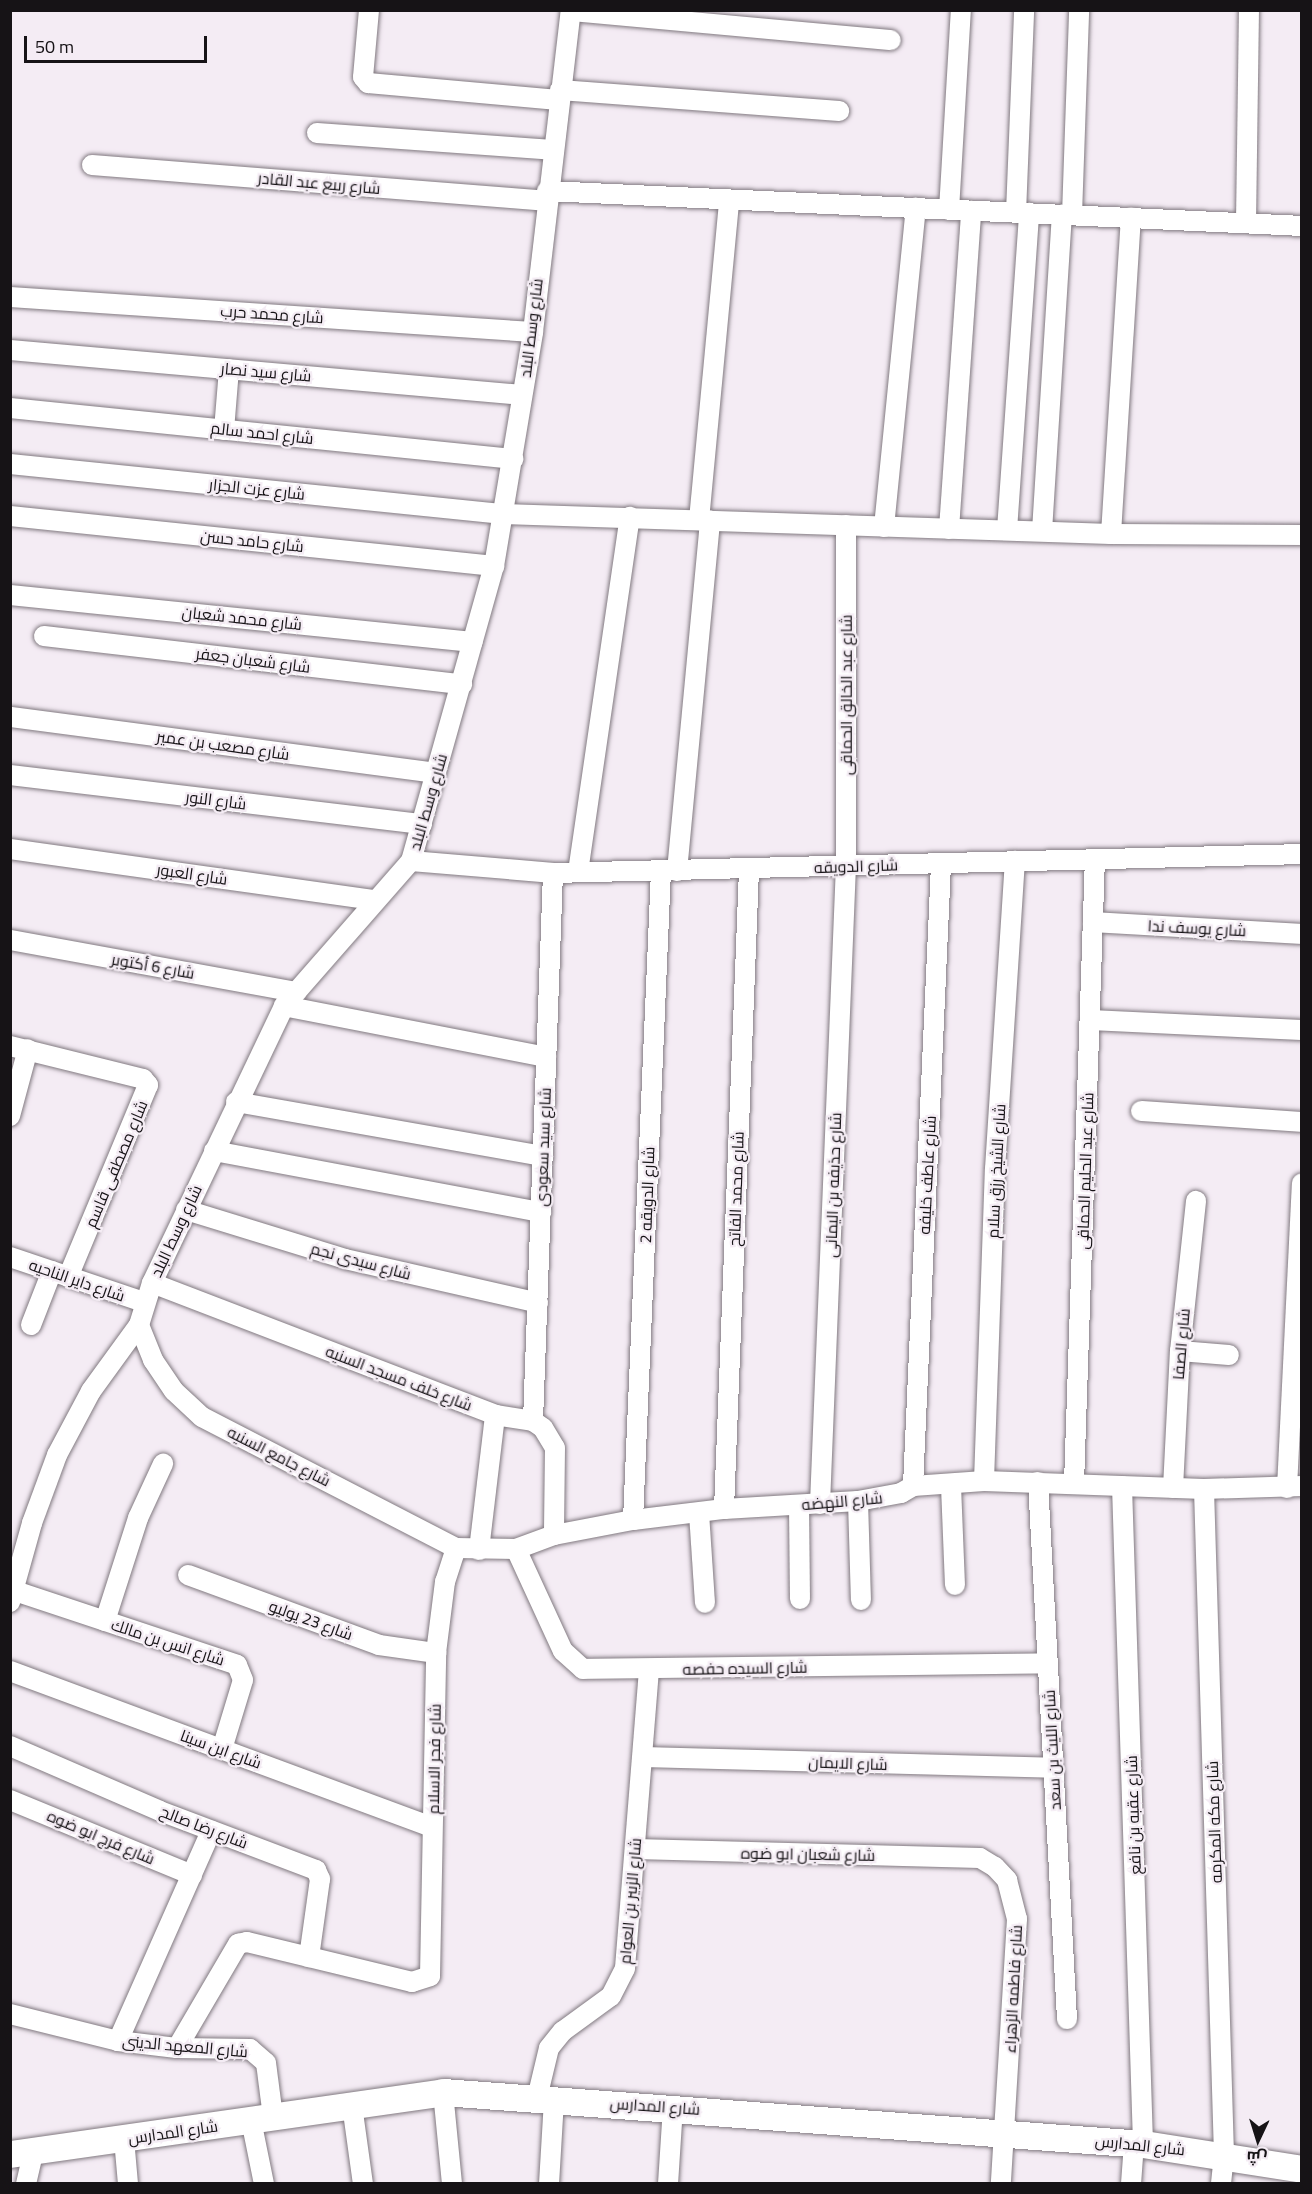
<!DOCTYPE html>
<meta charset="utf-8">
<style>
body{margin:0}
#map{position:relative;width:1312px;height:2194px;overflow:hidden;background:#f4ecf4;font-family:Georgia,Cairo,serif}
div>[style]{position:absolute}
.roads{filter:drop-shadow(0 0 2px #817980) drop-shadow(0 0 2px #817980)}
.street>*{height:20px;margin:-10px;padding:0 10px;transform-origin:10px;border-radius:10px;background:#fff}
.secondary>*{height:27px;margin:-13.5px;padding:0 13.5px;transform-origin:13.5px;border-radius:13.5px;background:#fff}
span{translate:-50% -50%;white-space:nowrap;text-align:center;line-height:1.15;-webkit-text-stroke:4.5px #f4ecf4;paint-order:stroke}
.street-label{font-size:16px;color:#161316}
.frame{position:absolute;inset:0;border:12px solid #161316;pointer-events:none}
.north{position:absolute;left:1228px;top:2110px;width:60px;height:60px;-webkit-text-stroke:4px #f4ecf4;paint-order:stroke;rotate:184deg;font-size:16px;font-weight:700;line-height:24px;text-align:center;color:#161316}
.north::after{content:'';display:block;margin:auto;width:21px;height:27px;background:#161316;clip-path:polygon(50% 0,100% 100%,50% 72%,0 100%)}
.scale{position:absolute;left:24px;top:36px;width:183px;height:27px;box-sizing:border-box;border:3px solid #161316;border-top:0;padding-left:8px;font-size:18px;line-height:21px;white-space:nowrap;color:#161316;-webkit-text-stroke:4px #f4ecf4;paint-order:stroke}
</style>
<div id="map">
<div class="roads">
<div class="street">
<div style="left:369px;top:10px;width:67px;rotate:95.1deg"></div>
<div style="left:363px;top:77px;width:8px;rotate:50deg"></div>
<div style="left:368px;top:83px;width:191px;rotate:5.1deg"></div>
<div style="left:571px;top:11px;width:321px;rotate:5.2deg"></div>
<div style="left:560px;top:90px;width:280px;rotate:4.3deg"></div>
<div style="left:317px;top:133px;width:236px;rotate:4.1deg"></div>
<div style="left:92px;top:165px;width:455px;rotate:4.5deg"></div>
<div style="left:547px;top:191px;width:756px;rotate:2.65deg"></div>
<div style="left:949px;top:210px;width:200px;rotate:-86.6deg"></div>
<div style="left:1016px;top:213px;width:203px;rotate:-87.7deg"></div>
<div style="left:1072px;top:215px;width:205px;rotate:-88deg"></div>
<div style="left:1246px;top:223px;width:213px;rotate:-89.2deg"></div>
<div style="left:10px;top:297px;width:524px;rotate:3.83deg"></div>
<div style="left:10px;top:350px;width:514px;rotate:5.02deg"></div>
<div style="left:10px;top:408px;width:506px;rotate:5.79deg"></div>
<div style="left:224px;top:430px;width:61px;rotate:-85.3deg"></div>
<div style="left:10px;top:464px;width:496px;rotate:5.8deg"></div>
<div style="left:503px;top:514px;width:608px;rotate:1.88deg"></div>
<div style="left:1111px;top:534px;width:191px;rotate:0.3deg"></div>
<div style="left:10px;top:516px;width:487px;rotate:5.9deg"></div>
<div style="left:699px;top:520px;width:321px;rotate:-84.6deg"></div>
<div style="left:884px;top:527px;width:321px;rotate:-84.3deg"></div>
<div style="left:949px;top:529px;width:319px;rotate:-86deg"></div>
<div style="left:1007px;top:530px;width:318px;rotate:-86deg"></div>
<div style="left:1042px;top:531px;width:317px;rotate:-86.4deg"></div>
<div style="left:1111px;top:534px;width:317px;rotate:-86.4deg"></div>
<div style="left:10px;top:595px;width:465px;rotate:5.8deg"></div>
<div style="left:44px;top:636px;width:421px;rotate:6.6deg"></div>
<div style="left:11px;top:717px;width:429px;rotate:7.5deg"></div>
<div style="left:10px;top:775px;width:415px;rotate:6.8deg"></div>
<div style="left:10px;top:849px;width:368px;rotate:8deg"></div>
<div style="left:411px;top:861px;width:143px;rotate:4.8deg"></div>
<div style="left:553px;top:873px;width:749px;rotate:-1.45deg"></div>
<div style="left:677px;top:871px;width:352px;rotate:-84.6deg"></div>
<div style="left:578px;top:872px;width:359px;rotate:-81.7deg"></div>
<div style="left:1093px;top:922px;width:209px;rotate:3.3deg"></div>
<div style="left:10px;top:940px;width:291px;rotate:10.3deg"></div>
<div style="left:284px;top:1006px;width:267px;rotate:11deg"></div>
<div style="left:1090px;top:1020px;width:212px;rotate:2.7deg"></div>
<div style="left:10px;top:1046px;width:137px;rotate:13.9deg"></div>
<div style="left:143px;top:1079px;width:8px;rotate:50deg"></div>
<div style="left:148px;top:1085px;width:208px;rotate:112.6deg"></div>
<div style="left:236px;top:1102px;width:312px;rotate:10deg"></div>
<div style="left:1141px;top:1111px;width:161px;rotate:3.9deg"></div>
<div style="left:10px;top:1116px;width:69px;rotate:-75deg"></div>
<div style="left:214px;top:1151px;width:333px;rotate:10.6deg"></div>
<div style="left:186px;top:1210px;width:166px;rotate:17.1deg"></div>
<div style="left:345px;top:1259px;width:198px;rotate:12.8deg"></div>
<div style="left:10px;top:1257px;width:141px;rotate:18.6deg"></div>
<div style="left:152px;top:1283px;width:368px;rotate:21deg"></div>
<div style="left:495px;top:1415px;width:38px;rotate:9deg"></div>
<div style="left:533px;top:1421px;width:12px;rotate:35deg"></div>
<div style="left:543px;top:1428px;width:23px;rotate:59deg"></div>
<div style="left:555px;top:1448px;width:87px;rotate:90.7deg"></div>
<div style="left:31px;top:1325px;width:58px;rotate:-68.7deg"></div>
<div style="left:139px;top:1325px;width:38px;rotate:68deg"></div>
<div style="left:153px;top:1360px;width:37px;rotate:56deg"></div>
<div style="left:174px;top:1391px;width:38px;rotate:43deg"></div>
<div style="left:202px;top:1417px;width:286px;rotate:27.3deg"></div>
<div style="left:456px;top:1548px;width:60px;rotate:1deg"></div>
<div style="left:516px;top:1549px;width:40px;rotate:-20.2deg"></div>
<div style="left:554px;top:1535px;width:80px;rotate:-10.8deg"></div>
<div style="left:633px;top:1520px;width:92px;rotate:-6.9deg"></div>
<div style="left:724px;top:1509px;width:134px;rotate:-3.4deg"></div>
<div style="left:858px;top:1501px;width:44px;rotate:-10.5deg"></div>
<div style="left:901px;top:1493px;width:14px;rotate:-30deg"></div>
<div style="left:913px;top:1486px;width:71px;rotate:-4deg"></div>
<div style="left:984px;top:1481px;width:220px;rotate:2.1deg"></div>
<div style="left:1204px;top:1489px;width:98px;rotate:-1.8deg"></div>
<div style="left:1180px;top:1351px;width:49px;rotate:4.7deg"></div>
<div style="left:533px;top:1421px;width:548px;rotate:-87.91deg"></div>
<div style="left:984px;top:1481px;width:312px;rotate:-88deg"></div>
<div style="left:995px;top:1169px;width:309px;rotate:-86.3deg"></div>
<div style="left:1038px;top:1482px;width:538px;rotate:86.91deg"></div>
<div style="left:1074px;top:1484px;width:625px;rotate:-88.08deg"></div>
<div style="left:913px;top:1486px;width:623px;rotate:-87.42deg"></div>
<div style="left:951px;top:1486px;width:99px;rotate:87.7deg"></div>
<div style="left:1122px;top:1486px;width:658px;rotate:88.17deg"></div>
<div style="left:1173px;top:1488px;width:137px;rotate:-87.1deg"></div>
<div style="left:1180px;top:1351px;width:151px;rotate:-83.9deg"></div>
<div style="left:1287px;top:1488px;width:305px;rotate:-87.2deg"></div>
<div style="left:1204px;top:1489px;width:666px;rotate:88.28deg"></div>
<div style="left:1224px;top:2155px;width:29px;rotate:96deg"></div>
<div style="left:858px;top:1501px;width:99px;rotate:88.3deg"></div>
<div style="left:820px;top:1504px;width:639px;rotate:-87.67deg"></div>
<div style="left:846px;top:866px;width:341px;rotate:-90deg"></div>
<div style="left:799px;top:1505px;width:94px;rotate:89.4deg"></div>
<div style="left:724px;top:1509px;width:640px;rotate:-87.76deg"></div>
<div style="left:699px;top:1513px;width:90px;rotate:86.2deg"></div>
<div style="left:633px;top:1520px;width:650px;rotate:-87.53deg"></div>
<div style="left:516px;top:1549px;width:112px;rotate:65.3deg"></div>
<div style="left:563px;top:1651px;width:27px;rotate:42deg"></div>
<div style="left:583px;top:1669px;width:464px;rotate:-0.7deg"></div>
<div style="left:479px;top:1550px;width:136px;rotate:-83.2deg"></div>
<div style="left:188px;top:1575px;width:203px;rotate:20.1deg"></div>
<div style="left:379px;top:1645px;width:58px;rotate:8deg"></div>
<div style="left:15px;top:1591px;width:234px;rotate:18.4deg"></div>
<div style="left:237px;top:1665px;width:16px;rotate:68deg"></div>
<div style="left:243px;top:1680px;width:72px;rotate:106.9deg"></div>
<div style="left:10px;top:1602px;width:82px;rotate:-74.4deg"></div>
<div style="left:32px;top:1523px;width:72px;rotate:-69.8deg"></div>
<div style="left:57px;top:1455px;width:72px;rotate:-62deg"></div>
<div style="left:91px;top:1391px;width:82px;rotate:-54deg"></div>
<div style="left:139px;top:1325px;width:44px;rotate:-72.8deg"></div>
<div style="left:152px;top:1283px;width:307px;rotate:-64.5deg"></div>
<div style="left:284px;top:1006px;width:193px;rotate:-48.8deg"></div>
<div style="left:411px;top:861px;width:306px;rotate:-74.3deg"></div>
<div style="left:494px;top:566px;width:237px;rotate:-80.5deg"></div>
<div style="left:533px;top:332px;width:324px;rotate:-83.3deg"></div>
<div style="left:105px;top:1621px;width:108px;rotate:-72.2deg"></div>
<div style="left:138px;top:1518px;width:60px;rotate:-65.2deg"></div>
<div style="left:10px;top:1671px;width:450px;rotate:20.3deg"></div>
<div style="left:10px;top:1746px;width:163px;rotate:23.4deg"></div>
<div style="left:160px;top:1811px;width:167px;rotate:20.7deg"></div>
<div style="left:316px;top:1870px;width:10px;rotate:66deg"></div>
<div style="left:320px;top:1879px;width:79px;rotate:98deg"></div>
<div style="left:643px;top:1757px;width:410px;rotate:1.5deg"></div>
<div style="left:10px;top:1800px;width:197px;rotate:22.4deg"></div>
<div style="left:635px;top:1849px;width:345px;rotate:1.5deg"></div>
<div style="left:980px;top:1858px;width:17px;rotate:31deg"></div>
<div style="left:995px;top:1867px;width:18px;rotate:47deg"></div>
<div style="left:1007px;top:1880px;width:40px;rotate:75.6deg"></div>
<div style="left:1017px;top:1919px;width:265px;rotate:93.5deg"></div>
<div style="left:10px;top:2014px;width:111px;rotate:14deg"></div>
<div style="left:118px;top:2041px;width:59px;rotate:6.8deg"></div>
<div style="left:177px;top:2048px;width:73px;rotate:0.8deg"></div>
<div style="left:250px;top:2049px;width:21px;rotate:41deg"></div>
<div style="left:266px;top:2063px;width:54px;rotate:82.6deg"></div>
<div style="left:118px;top:2041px;width:230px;rotate:-66.1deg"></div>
<div style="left:177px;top:2048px;width:121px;rotate:-59.6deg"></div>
<div style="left:238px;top:1944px;width:9px;rotate:-13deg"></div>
<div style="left:247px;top:1942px;width:170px;rotate:13.6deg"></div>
<div style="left:412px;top:1982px;width:19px;rotate:-18deg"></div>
<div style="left:430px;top:1976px;width:323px;rotate:-88.9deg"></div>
<div style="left:436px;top:1653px;width:72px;rotate:-82.8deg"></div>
<div style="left:445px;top:1582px;width:36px;rotate:-72deg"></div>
<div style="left:443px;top:2092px;width:92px;rotate:84.4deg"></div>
<div style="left:537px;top:2098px;width:51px;rotate:-76.5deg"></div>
<div style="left:549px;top:2048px;width:22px;rotate:-51deg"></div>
<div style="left:563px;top:2031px;width:59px;rotate:-36.1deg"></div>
<div style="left:611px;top:1996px;width:31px;rotate:-63deg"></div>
<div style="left:625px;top:1968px;width:299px;rotate:-85.4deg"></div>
<div style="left:352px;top:2105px;width:80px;rotate:82.1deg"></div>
<div style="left:251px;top:2120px;width:65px;rotate:78.5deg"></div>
<div style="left:124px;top:2139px;width:45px;rotate:84.9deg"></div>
<div style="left:26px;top:2184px;width:32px;rotate:-77deg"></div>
<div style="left:549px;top:2184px;width:85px;rotate:-86.6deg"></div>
<div style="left:668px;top:2184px;width:77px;rotate:-86.3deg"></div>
<div style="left:1131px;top:2184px;width:41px;rotate:-85.8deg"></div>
</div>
<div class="secondary">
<div style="left:10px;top:2154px;width:437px;rotate:-8.1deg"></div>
<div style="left:443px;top:2092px;width:702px;rotate:4.25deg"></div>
<div style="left:1143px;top:2144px;width:161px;rotate:8.9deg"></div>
</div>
</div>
<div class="street-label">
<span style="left:319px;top:183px;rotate:5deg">شارع ربيع عبد القادر</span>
<span style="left:272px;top:314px;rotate:4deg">شارع محمد حرب</span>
<span style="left:531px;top:328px;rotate:-83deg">شارع وسط البلد</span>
<span style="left:266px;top:372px;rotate:5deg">شارع سيد نصار</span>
<span style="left:262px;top:433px;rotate:6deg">شارع احمد سالم</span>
<span style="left:257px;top:489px;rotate:6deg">شارع عزت الجزار</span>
<span style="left:252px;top:541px;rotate:6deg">شارع حامد حسن</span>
<span style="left:242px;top:618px;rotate:6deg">شارع محمد شعبان</span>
<span style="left:253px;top:660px;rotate:7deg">شارع شعبان جعفر</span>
<span style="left:846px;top:695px;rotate:-90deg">شارع عبد الخالق الحماقى</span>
<span style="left:223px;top:745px;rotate:8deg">شارع مصعب بن عمير</span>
<span style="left:216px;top:800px;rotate:7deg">شارع النور</span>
<span style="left:428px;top:802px;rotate:-74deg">شارع وسط البلد</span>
<span style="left:856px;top:866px;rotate:-2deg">شارع الدويقه</span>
<span style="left:192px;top:874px;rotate:8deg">شارع العبور</span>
<span style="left:1197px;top:928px;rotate:3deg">شارع يوسف ندا</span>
<span style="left:153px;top:966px;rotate:10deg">شارع 6 أكتوبر</span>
<span style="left:543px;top:1147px;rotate:-88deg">شارع سيد سعودى</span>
<span style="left:116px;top:1164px;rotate:-67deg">شارع مصطفى قاسم</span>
<span style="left:996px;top:1171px;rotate:-87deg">شارع الشيخ رزق سلام</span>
<span style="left:1085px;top:1171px;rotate:-88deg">شارع عبد الحليم الحماقى</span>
<span style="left:927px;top:1175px;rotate:-87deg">شارع عاطف خليفه</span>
<span style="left:833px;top:1185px;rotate:-88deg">شارع حذيفه بن اليمانى</span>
<span style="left:736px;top:1189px;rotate:-88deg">شارع محمد الفاتح</span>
<span style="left:647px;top:1195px;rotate:-88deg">شارع الدويقه 2</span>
<span style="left:176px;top:1231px;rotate:-65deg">شارع وسط البلد</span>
<span style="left:361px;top:1261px;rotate:15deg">شارع سيدى نجم</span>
<span style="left:77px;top:1280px;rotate:19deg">شارع داير الناحيه</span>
<span style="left:1181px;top:1344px;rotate:-85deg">شارع الصفا</span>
<span style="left:399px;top:1378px;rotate:21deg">شارع خلف مسجد السنيه</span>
<span style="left:279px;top:1456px;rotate:27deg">شارع جامع السنيه</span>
<span style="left:842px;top:1501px;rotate:-5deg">شارع النهضه</span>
<span style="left:311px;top:1620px;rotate:20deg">شارع 23 يوليو</span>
<span style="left:168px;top:1642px;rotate:18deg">شارع انس بن مالك</span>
<span style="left:745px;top:1668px;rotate:-1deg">شارع السيده حفصه</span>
<span style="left:221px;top:1749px;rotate:20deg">شارع ابن سينا</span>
<span style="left:1052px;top:1750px;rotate:-93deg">شارع الليث بن سعد</span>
<span style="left:434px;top:1759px;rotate:-89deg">شارع فجر الاسلام</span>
<span style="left:848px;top:1763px;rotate:2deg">شارع الايمان</span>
<span style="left:1133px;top:1815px;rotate:-92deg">شارع عقبه بن نافع</span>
<span style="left:1214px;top:1822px;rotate:-92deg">شارع مكه المكرمه</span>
<span style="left:204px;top:1827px;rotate:21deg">شارع رضا صالح</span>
<span style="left:101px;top:1837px;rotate:23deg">شارع فرج ابو ضوه</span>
<span style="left:808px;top:1854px;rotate:1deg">شارع شعبان ابو ضوه</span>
<span style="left:630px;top:1901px;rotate:-85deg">شارع الزبير بن العوام</span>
<span style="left:1013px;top:1989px;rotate:-87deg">شارع فاطمه الزهراء</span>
<span style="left:185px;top:2046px;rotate:5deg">شارع المعهد الدينى</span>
<span style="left:655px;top:2106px;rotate:4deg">شارع المدارس</span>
<span style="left:173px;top:2132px;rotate:-8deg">شارع المدارس</span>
<span style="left:1140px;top:2145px;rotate:6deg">شارع المدارس</span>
</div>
<div class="frame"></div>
<div class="north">ش</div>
<div class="scale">50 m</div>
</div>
